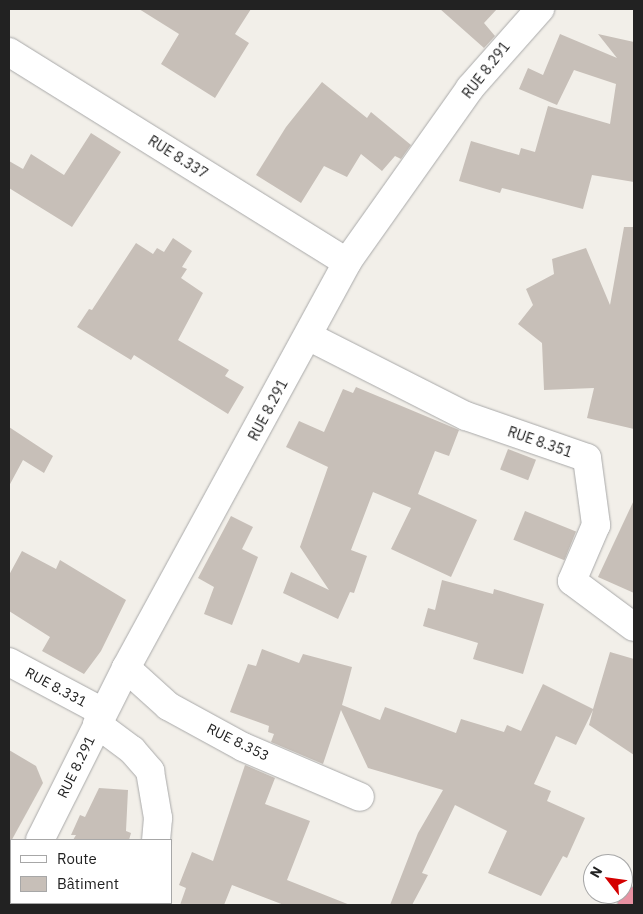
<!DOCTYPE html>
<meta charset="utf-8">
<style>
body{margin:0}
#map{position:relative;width:643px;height:914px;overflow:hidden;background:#f2efe9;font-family:"IBM Plex Sans",sans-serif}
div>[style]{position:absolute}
.building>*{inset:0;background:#c7bfb8;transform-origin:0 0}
.roads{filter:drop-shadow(0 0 1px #a9a9a9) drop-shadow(0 0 1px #a9a9a9)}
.minor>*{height:28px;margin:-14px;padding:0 14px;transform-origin:14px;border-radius:14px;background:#fff}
.highway>*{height:28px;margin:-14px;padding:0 14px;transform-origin:14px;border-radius:14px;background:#e892a2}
span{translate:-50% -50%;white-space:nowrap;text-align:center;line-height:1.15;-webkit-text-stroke:4.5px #fff;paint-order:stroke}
.street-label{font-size:14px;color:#222}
.frame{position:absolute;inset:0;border:10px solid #222;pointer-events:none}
.legend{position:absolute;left:10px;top:839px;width:162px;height:65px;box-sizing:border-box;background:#fff;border:1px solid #a7a7a7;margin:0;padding:6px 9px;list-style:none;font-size:15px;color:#222}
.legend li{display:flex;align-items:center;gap:10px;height:25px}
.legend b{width:25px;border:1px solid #a7a7a7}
.north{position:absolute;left:583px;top:854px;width:50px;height:50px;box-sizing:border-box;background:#fff;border:1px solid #a7a7a7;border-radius:50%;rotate:300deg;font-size:14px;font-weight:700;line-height:20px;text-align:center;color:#222}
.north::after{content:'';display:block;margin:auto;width:18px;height:22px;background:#d40000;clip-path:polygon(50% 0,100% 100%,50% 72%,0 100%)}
</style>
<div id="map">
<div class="building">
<div style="clip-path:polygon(139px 9px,251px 9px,235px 34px,249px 43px,215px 98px,161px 64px,179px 34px)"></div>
<div style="clip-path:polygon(440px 9px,497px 9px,484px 23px,495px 36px,484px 48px)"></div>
<div style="clip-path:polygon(560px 34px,617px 58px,598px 34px,634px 42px,634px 182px,592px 175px,583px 209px,502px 188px,500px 193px,459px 181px,471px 141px,519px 155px,521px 148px,535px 152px,548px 106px,610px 124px,616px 84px,574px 70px,557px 105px,519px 89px,528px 68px,543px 75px)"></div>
<div style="clip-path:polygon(322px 82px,367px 118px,371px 112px,411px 145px,401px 159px,395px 156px,382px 171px,361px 154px,347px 177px,324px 166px,301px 203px,256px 175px,286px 127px)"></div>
<div style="clip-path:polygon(91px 133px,121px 152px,72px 227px,9px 188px,9px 161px,23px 169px,31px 154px,64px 175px)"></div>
<div style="clip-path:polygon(624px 227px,634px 227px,634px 429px,587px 418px,594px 388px,544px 390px,542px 343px,518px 324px,533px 305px,526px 289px,554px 274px,552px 259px,586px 248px,610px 305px)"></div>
<div style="clip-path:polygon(173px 238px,192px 251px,182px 267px,187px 269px,181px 278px,203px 293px,178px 340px,229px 370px,225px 376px,244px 387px,228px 414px,134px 355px,131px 360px,77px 327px,89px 309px,92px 310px,136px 243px,153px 254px,157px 248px,164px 252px)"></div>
<div style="clip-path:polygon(356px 387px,459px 430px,449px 456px,435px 451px,418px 494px,477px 520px,451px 577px,391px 549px,411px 508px,373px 492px,351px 550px,367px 556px,354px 593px,350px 592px,338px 619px,283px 593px,291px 572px,329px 590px,300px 547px,328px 467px,286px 447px,299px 421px,324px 432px,343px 389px,353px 393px)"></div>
<div style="clip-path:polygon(9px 427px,53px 456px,44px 473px,23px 460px,9px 486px)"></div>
<div style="left:508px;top:449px;width:30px;height:22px;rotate:21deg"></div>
<div style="clip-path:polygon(634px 500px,634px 593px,598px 577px)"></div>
<div style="left:525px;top:511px;width:55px;height:31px;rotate:22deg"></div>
<div style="clip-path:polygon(231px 516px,253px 527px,242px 549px,258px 557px,232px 625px,204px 614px,214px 587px,198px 578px)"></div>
<div style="clip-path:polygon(22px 551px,56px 569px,60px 560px,126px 600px,101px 651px,84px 674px,42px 651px,50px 637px,9px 611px,9px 575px)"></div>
<div style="clip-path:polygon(442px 580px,493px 594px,494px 589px,544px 604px,523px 674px,473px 659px,478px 643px,423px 626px,428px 608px,435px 610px)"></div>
<div style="clip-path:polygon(262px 649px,299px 663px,303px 654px,352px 667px,342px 705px,380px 720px,385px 707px,456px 733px,461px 719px,504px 732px,507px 725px,521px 731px,543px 684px,593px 709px,610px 652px,634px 659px,634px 755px,589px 725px,593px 710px,576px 745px,556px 736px,534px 784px,551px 791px,547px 801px,585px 818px,567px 858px,563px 856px,541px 896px,488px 873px,507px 831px,455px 805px,422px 873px,428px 875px,412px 905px,390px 905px,418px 833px,443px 790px,368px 768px,341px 710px,323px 764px,271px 742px,274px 734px,268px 732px,269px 726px,230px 712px,248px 664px,256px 666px)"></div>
<div style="clip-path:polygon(9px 750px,36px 766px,43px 783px,9px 845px)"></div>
<div style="clip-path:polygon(245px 765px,275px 778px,265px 804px,310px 821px,287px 880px,350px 905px,284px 905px,232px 885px,224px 905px,180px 905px,186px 888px,179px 885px,192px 852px,213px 861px)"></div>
<div style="clip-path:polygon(99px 788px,128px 790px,126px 831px,131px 833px,129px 840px,73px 840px,76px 835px,71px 835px,80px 815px,85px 817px)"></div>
</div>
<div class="roads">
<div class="minor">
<div style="left:9px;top:52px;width:398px;rotate:31.9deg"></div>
<div style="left:308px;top:336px;width:177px;rotate:26.9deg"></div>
<div style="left:466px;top:416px;width:128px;rotate:19.1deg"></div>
<div style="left:587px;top:458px;width:68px;rotate:82.3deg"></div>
<div style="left:596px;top:525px;width:61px;rotate:113.2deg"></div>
<div style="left:572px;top:581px;width:77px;rotate:36.6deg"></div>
<div style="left:9px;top:662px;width:106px;rotate:28deg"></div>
<div style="left:126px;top:668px;width:57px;rotate:42.1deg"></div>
<div style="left:168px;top:706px;width:85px;rotate:28.7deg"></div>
<div style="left:243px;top:747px;width:127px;rotate:23.1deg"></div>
<div style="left:97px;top:724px;width:44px;rotate:36.6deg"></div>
<div style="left:132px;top:750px;width:28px;rotate:49deg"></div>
<div style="left:150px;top:771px;width:48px;rotate:80.3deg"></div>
<div style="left:158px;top:818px;width:22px;rotate:95deg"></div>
<div style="left:40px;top:840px;width:192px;rotate:-63.4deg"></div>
<div style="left:126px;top:668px;width:462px;rotate:-61.4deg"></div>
<div style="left:347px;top:262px;width:213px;rotate:-54.7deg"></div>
<div style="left:470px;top:88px;width:106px;rotate:-48.5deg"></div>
<div style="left:9px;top:905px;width:5px;rotate:-68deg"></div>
<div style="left:148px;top:905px;width:2px;rotate:-63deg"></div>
</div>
<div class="highway">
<div style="left:632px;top:905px;width:4px;rotate:-63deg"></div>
</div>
</div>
<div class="street-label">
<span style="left:486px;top:70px;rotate:-52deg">RUE 8.291</span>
<span style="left:178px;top:157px;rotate:32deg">RUE 8.337</span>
<span style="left:268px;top:410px;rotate:-62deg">RUE 8.291</span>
<span style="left:540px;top:442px;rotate:19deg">RUE 8.351</span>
<span style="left:56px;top:687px;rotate:28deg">RUE 8.331</span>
<span style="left:238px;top:742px;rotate:26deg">RUE 8.353</span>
<span style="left:76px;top:767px;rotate:-64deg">RUE 8.291</span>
</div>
<div class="frame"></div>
<ul class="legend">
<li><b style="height:6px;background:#fff"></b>Route</li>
<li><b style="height:14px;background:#c7bfb8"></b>Bâtiment</li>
</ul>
<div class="north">N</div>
</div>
